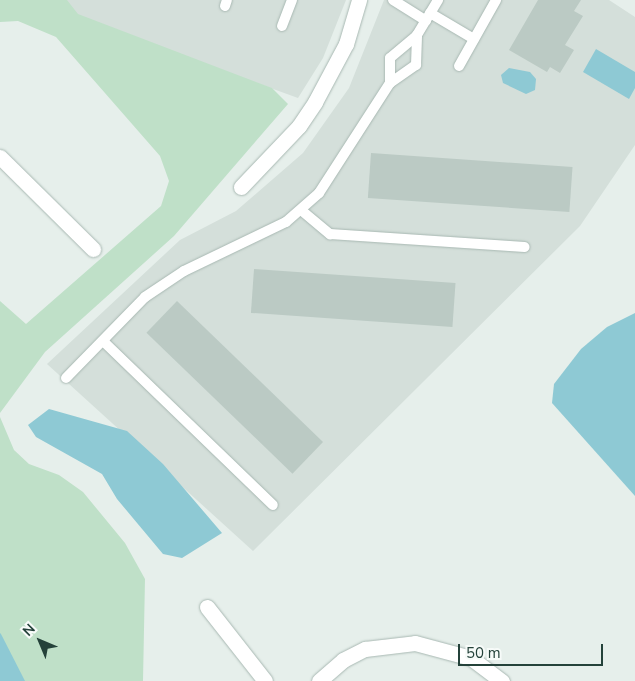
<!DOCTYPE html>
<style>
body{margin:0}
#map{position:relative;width:635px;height:681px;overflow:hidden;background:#e6efeb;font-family:"Nunito Sans",sans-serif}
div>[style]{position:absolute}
.built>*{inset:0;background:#d4dfda}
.green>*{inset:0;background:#bfe0c8}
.water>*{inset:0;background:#8ec9d4}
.building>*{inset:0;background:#bbcac4;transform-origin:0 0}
.roads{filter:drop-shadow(0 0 1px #a8b8b2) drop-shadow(0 0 1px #a8b8b2)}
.lane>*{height:10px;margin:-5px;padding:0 5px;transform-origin:5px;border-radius:5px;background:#fff}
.street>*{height:15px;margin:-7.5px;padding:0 7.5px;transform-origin:7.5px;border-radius:7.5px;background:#fff}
span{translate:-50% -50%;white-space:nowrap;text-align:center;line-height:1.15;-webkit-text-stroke:4px #f7fbf9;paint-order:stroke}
.north{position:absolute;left:15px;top:616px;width:50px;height:50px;-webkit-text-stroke:4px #f7fbf9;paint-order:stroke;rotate:315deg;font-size:14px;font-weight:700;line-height:20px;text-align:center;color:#24423a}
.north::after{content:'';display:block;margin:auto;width:18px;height:22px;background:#24423a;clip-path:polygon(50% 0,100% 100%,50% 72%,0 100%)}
.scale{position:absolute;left:458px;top:644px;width:145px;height:22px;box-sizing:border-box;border:2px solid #24423a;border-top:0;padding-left:6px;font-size:15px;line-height:18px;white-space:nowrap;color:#24423a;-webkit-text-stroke:4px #f7fbf9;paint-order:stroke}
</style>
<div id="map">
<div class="built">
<div style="clip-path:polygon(41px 0,346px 0,323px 58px,298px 98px,39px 4px)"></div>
<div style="clip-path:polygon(384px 0,609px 0,635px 17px,635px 145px,580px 226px,253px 551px,47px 364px,180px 240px,236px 211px,303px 153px,349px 88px)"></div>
</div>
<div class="green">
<div style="clip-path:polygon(0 0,67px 0,78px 14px,272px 88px,288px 104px,174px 236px,45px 352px,0 413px,0 301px,26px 324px,161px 206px,169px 181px,160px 156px,56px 37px,18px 21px,0 22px)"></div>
<div style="clip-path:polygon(0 417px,14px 450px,29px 464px,59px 475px,83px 492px,125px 543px,145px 579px,143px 681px,0 681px)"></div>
</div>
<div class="water">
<div style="clip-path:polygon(596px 49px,635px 72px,635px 88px,629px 99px,583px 72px)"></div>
<div style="clip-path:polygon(509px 68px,530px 72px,536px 79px,535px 90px,526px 94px,503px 83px,501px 75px)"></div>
<div style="clip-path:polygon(635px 313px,635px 496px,552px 403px,554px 384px,581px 349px,607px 327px)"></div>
<div style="clip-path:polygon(49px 409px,127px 431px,163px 464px,222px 533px,182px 558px,163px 554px,117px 499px,102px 474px,36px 437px,28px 425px)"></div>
<div style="clip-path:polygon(0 633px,1px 634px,25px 681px,0 681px)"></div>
</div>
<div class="building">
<div style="clip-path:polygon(538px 0,581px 0,574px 11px,583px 16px,565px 45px,574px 50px,560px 73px,550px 67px,547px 72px,509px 50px)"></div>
<div style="left:371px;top:153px;width:202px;height:45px;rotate:4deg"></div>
<div style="left:254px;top:269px;width:202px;height:44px;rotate:4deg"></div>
<div style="left:177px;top:301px;width:203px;height:44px;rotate:44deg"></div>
</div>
<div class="roads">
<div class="lane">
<div style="left:393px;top:0;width:39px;rotate:32deg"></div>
<div style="left:225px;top:6px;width:6px;rotate:-72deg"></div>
<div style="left:430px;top:13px;width:51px;rotate:30.6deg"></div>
<div style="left:282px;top:26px;width:28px;rotate:-69deg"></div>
<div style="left:459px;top:66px;width:76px;rotate:-60.7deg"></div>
<div style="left:390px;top:83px;width:25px;rotate:-90deg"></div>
<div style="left:390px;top:58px;width:35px;rotate:-40deg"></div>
<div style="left:417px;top:35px;width:41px;rotate:-59deg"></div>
<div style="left:301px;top:210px;width:38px;rotate:40deg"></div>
<div style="left:330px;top:234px;width:195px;rotate:3.8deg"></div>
<div style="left:103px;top:341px;width:236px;rotate:44deg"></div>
<div style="left:66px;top:378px;width:113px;rotate:-45.7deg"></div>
<div style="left:145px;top:297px;width:47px;rotate:-33.7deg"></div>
<div style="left:184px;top:271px;width:113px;rotate:-25.7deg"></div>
<div style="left:286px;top:222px;width:44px;rotate:-41.3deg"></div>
<div style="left:319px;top:193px;width:131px;rotate:-57.2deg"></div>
<div style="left:390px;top:83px;width:32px;rotate:-35deg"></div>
<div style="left:416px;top:65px;width:30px;rotate:-88deg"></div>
</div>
<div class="street">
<div style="left:0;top:157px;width:131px;rotate:44.7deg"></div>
<div style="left:241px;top:187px;width:84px;rotate:-46.4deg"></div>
<div style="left:299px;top:126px;width:29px;rotate:-56deg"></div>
<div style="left:315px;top:102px;width:66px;rotate:-61.9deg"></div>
<div style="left:346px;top:44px;width:46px;rotate:-73.5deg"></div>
<div style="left:207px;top:607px;width:94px;rotate:51.9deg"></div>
<div style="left:319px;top:681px;width:32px;rotate:-41deg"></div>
<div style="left:343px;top:660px;width:25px;rotate:-27deg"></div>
<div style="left:365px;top:649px;width:50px;rotate:-6.8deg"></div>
<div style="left:415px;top:643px;width:58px;rotate:15deg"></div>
<div style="left:471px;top:658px;width:39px;rotate:37deg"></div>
</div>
</div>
<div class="north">N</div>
<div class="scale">50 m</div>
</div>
